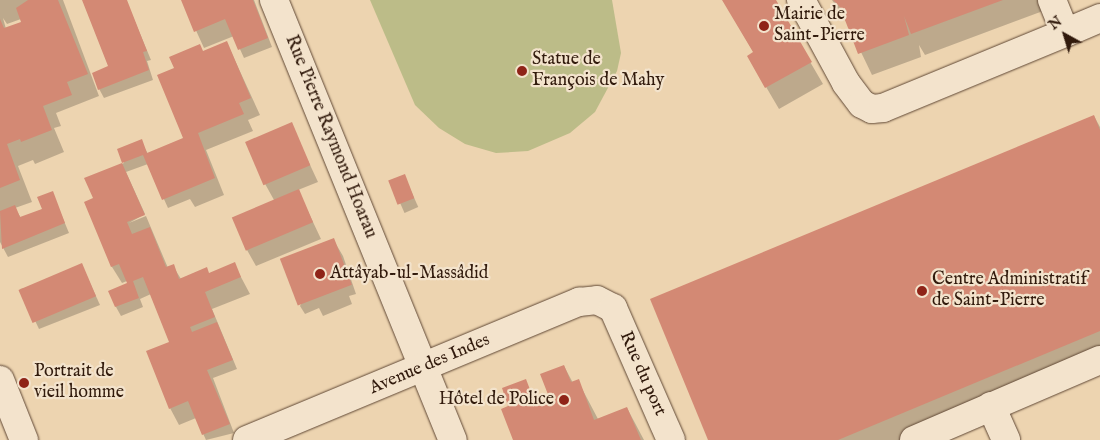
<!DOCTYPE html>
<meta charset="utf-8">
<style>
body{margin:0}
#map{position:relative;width:1100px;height:440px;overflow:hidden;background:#edd4b0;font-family:"IM FELL English",serif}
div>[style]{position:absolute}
.green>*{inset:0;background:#bcbc88}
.shadow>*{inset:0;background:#0003;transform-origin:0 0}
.building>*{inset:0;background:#d38974;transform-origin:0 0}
.roads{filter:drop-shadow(0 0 1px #604835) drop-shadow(0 0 1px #604835)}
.minor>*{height:28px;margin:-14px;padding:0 14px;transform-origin:14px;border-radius:14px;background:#f3e3cc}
.tertiary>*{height:28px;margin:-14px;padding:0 14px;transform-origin:14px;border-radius:14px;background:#f3e3cc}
.dots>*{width:14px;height:14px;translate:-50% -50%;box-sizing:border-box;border:2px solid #f3e3cc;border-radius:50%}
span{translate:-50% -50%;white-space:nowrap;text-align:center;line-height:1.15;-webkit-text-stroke:4.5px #f3e3cc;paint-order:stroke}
.poi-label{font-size:18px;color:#311a0c}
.left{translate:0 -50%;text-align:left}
.right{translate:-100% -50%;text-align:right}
.street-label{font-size:18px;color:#311a0c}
.north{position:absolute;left:1040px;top:10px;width:50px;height:50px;-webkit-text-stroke:4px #f3e3cc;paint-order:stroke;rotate:321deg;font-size:14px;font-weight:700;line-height:20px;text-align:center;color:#311a0c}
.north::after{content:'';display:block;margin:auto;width:18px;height:22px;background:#311a0c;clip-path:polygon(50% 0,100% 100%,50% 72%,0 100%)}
</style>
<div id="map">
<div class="green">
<div style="clip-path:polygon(370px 0,612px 0,621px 53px,617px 71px,595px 112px,570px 133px,528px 151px,496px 153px,465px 144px,439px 128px,415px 105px)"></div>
</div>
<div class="shadow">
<div style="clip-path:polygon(evenodd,0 0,63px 0,99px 96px,56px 113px,61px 126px,54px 128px,64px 152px,35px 164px,33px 160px,18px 166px,32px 202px,15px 208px,21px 218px,43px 209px,52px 192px,69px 233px,8px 257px,0 242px,0 0,3px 18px,7px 24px,21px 19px,23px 22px,6px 29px,3px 18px)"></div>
<div style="clip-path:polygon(83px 0,126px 0,151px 60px,147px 61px,153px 80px,104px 98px,97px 85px,109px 67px)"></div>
<div style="clip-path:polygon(182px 0,254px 0,272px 47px,244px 58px,234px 36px,204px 48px)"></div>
<div style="clip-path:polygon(723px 0,774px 0,823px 84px,779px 109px,748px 56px,754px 53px)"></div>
<div style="clip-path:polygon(832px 0,1039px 0,1043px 11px,925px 55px,919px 45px,921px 57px,872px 75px,847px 23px)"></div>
<div style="clip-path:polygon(227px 43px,260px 115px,248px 120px,253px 131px,206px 150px,224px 195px,195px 207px,190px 199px,168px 208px,148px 164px,126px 172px,145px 214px,129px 223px,146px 216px,168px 268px,173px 266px,181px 279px,209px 274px,234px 264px,250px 294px,212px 309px,237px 369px,213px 378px,234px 433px,206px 440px,196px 418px,179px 425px,170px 408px,171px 342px,151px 294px,140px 299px,143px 307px,121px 316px,116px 307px,110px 292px,128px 284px,127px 281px,122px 283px,112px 267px,85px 202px,94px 199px,86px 179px,124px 163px,118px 150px,141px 141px,148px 154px,185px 139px,176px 69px)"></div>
<div style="clip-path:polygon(1094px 116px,1100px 127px,1100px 361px,912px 440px,710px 440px)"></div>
<div style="clip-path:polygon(291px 124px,318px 182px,298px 190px,321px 239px,256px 266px,247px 250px,274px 200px,264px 182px)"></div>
<div style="left:404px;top:175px;width:35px;height:15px;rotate:66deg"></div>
<div style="clip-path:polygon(333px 239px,343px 256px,356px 294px,349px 296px,352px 304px,323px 316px,319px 308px,305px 314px,300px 306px)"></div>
<div style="clip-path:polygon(86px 274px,100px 305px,39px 329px,20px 289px)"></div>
<div style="clip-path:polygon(564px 366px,573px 383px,578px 381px,598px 419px,627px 408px,644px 440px,514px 440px,510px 407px,525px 381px,538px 403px,550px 398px)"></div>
</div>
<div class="building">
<div style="clip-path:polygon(28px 0,58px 0,88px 74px,67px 82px,72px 95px,43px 106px,52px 130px,21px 142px,20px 139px,7px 144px,20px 180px,0 188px,0 19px,4px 28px,21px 22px,16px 8px)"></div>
<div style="clip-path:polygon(82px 0,127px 0,147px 51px,143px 52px,149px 70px,98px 90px,92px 73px,108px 66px)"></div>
<div style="clip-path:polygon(181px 0,253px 0,268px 38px,238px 50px,225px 19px,194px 32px)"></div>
<div style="clip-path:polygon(722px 0,776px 0,812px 62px,765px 88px,747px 56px,753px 52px)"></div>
<div style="clip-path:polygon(833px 0,1003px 0,911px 34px,904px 16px,909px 35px,858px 54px,840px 7px)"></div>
<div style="clip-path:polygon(227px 41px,251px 98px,239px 103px,244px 114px,198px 133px,215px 178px,162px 200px,143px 155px,122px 163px,117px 149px,142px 139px,147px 153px,183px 138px,157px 75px,174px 68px,169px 57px,200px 44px,203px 51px)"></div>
<div style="clip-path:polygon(1094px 115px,1100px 130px,1100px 331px,838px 440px,708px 440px,650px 299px)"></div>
<div style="left:292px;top:122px;width:47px;height:51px;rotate:67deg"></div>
<div style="clip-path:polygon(122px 163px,145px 215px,127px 222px,132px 234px,150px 227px,166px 267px,174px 264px,179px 279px,207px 267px,209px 273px,235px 262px,241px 277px,205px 292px,215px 317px,190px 327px,192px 332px,217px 322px,233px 360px,207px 370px,230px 424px,202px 435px,188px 401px,169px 409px,146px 351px,169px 342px,143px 277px,133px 281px,139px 298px,115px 307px,108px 291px,127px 283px,119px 264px,111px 267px,84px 202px,93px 198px,84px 178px)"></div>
<div style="left:405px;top:174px;width:26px;height:18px;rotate:69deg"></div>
<div style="left:299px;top:189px;width:36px;height:73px;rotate:67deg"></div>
<div style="clip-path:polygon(53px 191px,65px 223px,2px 249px,0 211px,15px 205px,20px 217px,42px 209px,37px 197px)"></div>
<div style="left:334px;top:238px;width:50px;height:58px;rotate:69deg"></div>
<div style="left:82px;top:263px;width:36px;height:69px;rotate:67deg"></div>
<div style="clip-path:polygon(564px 365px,571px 382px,579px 379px,594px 420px,627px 407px,641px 440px,513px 440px,501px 409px,508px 406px,502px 388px,526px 379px,535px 403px,549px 397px,540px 374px)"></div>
</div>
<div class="roads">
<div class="minor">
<div style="left:274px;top:0;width:475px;rotate:67.9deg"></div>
<div style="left:801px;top:0;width:94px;rotate:61.5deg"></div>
<div style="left:846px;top:83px;width:26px;rotate:53deg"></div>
<div style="left:862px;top:104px;width:11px;rotate:27deg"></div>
<div style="left:872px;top:109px;width:11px;rotate:-5deg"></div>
<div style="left:883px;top:108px;width:197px;rotate:-22.4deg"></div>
<div style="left:0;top:380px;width:65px;rotate:68.2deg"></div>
<div style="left:991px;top:406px;width:37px;rotate:66deg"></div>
<div style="left:247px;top:440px;width:360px;rotate:-22.6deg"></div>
<div style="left:579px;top:302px;width:18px;rotate:-6deg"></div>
<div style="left:597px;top:300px;width:18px;rotate:27deg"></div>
<div style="left:613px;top:308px;width:144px;rotate:66.3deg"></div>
<div style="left:914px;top:440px;width:202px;rotate:-23.3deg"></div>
</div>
<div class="tertiary">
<div style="left:1052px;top:0;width:35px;rotate:68deg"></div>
<div style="left:1065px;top:33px;width:38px;rotate:-23deg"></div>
</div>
</div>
<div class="dots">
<div style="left:764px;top:26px;background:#8f2418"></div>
<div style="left:522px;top:71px;background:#8f2418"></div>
<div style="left:320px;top:274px;background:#8f2418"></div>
<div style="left:922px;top:291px;background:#8f2418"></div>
<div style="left:24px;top:383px;background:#8f2418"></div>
<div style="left:564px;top:400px;background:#8f2418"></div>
</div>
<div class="poi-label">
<span class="left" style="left:774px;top:26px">Mairie de<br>Saint-Pierre</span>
<span class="left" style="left:532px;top:71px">Statue de<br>François de Mahy</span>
<span class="left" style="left:330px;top:274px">Attâyab-ul-Massâdid</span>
<span class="left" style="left:932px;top:291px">Centre Administratif<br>de Saint-Pierre</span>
<span class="left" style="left:34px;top:383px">Portrait de<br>vieil homme</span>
<span class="right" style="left:554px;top:400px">Hôtel de Police</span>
</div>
<div class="street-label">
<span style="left:330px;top:137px;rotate:68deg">Rue Pierre Raymond Hoarau</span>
<span style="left:430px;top:365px;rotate:-23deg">Avenue des Indes</span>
<span style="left:642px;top:374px;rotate:66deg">Rue du port</span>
</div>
<div class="north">N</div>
</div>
